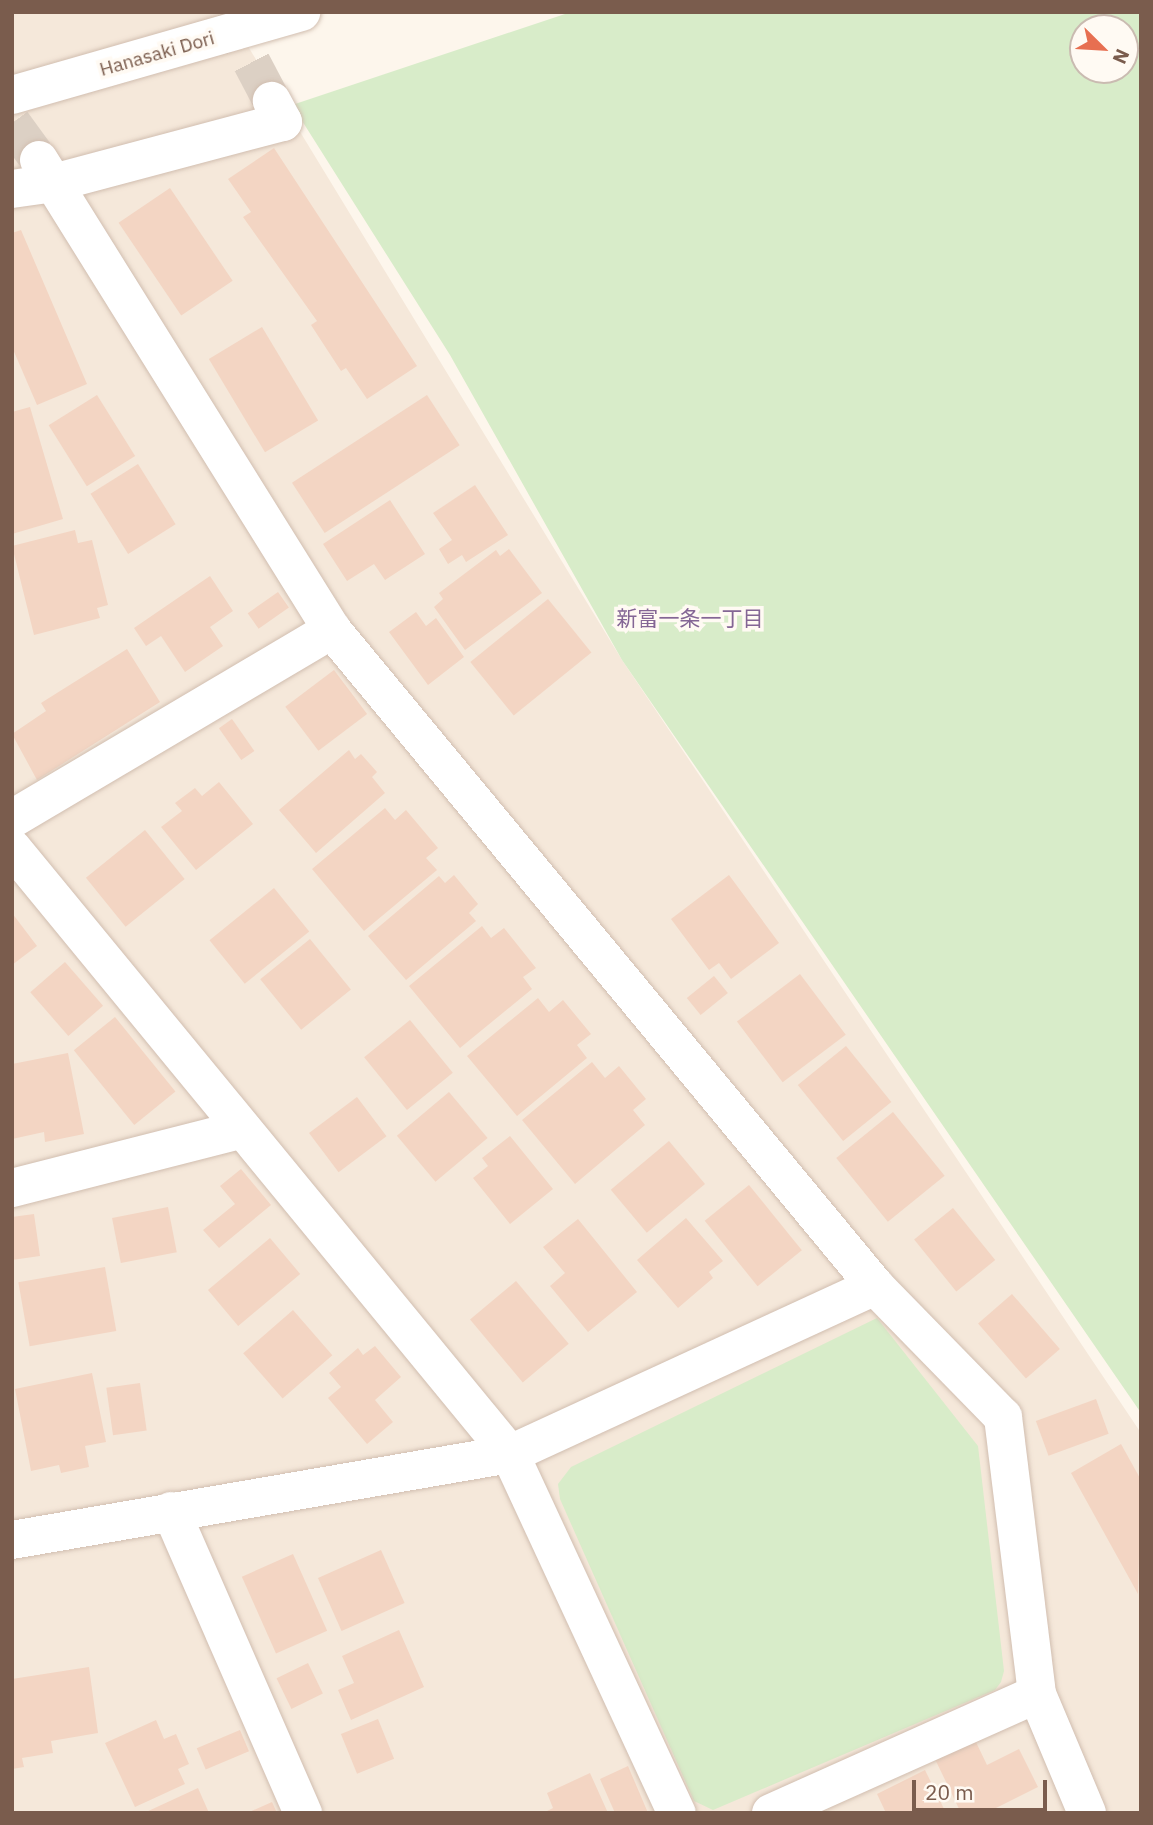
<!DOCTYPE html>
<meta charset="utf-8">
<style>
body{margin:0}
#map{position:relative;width:1153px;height:1825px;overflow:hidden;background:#fdf6ec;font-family:"IBM Plex Sans","Noto Sans JP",sans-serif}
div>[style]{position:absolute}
.residential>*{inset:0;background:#f5e8da}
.green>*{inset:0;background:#d8ecc9}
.building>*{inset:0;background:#f3d5c3;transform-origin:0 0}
.street-tunnel>*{height:38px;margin-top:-19px;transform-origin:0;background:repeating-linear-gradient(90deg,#dcd0c4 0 38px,transparent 0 57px)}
.roads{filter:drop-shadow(0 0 2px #d1beb0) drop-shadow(0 0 2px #d1beb0)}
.street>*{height:38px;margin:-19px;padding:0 19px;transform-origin:19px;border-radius:19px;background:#fff}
.secondary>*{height:38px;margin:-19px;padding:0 19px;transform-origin:19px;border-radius:19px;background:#fff}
span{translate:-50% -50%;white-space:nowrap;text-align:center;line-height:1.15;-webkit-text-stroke:7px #fffaf3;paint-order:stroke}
.street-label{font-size:19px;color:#7a5c4d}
.neighbourhood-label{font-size:21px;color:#846695}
.frame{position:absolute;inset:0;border:14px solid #7a5c4d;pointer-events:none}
.north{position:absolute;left:1069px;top:14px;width:70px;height:70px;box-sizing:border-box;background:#fffaf3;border:2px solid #cabbb1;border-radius:50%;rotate:114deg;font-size:19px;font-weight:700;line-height:28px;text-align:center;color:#7a5c4d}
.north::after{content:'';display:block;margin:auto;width:24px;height:32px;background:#e76f51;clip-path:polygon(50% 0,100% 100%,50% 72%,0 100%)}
.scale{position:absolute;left:912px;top:1780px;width:135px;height:32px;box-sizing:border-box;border:4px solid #7a5c4d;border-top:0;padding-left:9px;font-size:21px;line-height:24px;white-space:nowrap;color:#7a5c4d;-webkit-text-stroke:5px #fffaf3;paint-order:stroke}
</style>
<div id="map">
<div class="residential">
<div style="clip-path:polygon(12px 12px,227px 12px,622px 660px,1141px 1433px,1141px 1813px,12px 1813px)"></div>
</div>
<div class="green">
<div style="clip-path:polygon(evenodd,571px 12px,1141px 12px,1141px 1413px,622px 660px,450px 355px,292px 105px,571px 12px,1083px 28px,1125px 28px,1125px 70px,1083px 70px,1083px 28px)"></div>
<div style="clip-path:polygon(877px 1318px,978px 1446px,1004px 1671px,1001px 1682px,995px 1690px,713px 1810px,694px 1801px,560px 1499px,558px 1484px,571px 1467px)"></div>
</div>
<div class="building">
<div style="clip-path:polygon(274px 148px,417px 366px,367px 399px,346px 368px,341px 371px,311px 325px,317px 321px,243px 217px,251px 212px,228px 179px)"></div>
<div style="left:170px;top:188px;width:112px;height:62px;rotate:56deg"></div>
<div style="clip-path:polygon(21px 230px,87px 384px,37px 405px,12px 347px,12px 233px)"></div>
<div style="left:262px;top:327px;width:109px;height:62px;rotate:59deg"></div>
<div style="left:97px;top:395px;width:72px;height:57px;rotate:58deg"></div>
<div style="left:427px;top:395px;width:60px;height:161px;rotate:57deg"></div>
<div style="clip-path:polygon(30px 407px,63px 519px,12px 534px,12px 412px)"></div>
<div style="left:138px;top:464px;width:71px;height:56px;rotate:58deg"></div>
<div style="clip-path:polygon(475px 485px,508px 535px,466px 562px,462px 555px,448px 564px,439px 549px,452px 540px,433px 513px)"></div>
<div style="clip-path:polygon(390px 500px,425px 554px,385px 580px,374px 564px,347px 581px,323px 544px)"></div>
<div style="clip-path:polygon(75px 530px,78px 543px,92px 540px,108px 605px,97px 608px,100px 618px,34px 635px,12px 546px)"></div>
<div style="clip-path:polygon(509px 549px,542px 593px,465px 650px,434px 607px,443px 599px,439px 593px,496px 550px,500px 556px)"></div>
<div style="clip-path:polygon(210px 576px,233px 611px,210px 627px,223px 646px,185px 672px,161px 636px,146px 646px,134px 628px)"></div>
<div style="left:278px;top:592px;width:19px;height:37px;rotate:55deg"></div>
<div style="left:548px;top:599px;width:69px;height:100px;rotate:51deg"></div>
<div style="clip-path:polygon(416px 612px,426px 626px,436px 618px,464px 657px,428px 685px,389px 632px)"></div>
<div style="clip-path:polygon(127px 649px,160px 702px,37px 780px,12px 734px,46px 711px,41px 703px)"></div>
<div style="left:334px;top:670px;width:55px;height:61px;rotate:53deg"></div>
<div style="left:232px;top:719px;width:39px;height:16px;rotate:55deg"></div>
<div style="clip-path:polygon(349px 750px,355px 759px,361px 754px,377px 772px,372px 777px,385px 793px,316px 853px,279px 810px)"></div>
<div style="clip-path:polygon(219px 782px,253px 824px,196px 870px,161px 827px,182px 811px,175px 803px,195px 788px,202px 796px)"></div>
<div style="clip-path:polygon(385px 808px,395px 820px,406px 810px,438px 848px,426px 858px,437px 870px,364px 931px,312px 869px)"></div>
<div style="left:145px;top:830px;width:63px;height:76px;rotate:51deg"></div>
<div style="clip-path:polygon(454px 875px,478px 904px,469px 913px,476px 921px,406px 980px,368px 936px,439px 876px,445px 883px)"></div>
<div style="clip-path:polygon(729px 875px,779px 943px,731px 979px,719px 963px,709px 970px,671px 919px)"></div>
<div style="left:274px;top:888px;width:56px;height:83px;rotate:51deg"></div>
<div style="clip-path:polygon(12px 913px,37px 946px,12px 965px)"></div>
<div style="clip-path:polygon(482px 926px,491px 938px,504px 928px,536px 968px,523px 977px,532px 989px,460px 1048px,409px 986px)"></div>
<div style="left:310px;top:939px;width:65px;height:64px;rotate:51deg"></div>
<div style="left:65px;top:962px;width:58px;height:46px;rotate:49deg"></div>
<div style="left:800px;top:974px;width:76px;height:79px;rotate:53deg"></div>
<div style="left:714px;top:976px;width:22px;height:35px;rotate:51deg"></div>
<div style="clip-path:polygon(538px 998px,549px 1012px,563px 1000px,591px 1034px,577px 1045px,587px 1058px,517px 1116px,467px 1056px)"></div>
<div style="left:115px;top:1017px;width:96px;height:53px;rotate:51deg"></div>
<div style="left:410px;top:1020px;width:68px;height:59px;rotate:51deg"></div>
<div style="left:846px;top:1046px;width:72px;height:62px;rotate:51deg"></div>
<div style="clip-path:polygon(68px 1053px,84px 1134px,45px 1142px,44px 1132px,12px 1139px,12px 1064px)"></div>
<div style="clip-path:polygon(592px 1062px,605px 1078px,619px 1066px,646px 1099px,633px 1110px,645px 1125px,575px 1184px,522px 1120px)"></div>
<div style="left:449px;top:1092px;width:60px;height:68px;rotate:50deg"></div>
<div style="left:357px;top:1097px;width:49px;height:60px;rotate:53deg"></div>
<div style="left:893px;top:1112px;width:82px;height:73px;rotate:51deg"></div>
<div style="clip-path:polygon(510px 1136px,553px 1189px,510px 1224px,473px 1178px,488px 1166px,482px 1158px)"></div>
<div style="left:669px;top:1141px;width:56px;height:76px;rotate:50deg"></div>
<div style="clip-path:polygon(241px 1169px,271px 1205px,219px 1248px,203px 1230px,235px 1204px,220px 1186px)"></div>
<div style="left:749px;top:1185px;width:84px;height:57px;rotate:51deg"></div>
<div style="left:168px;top:1207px;width:46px;height:57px;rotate:79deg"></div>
<div style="left:953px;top:1208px;width:67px;height:50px;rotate:51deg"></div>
<div style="clip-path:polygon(34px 1214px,40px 1256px,12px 1260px,12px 1217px)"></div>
<div style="clip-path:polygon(686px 1218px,723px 1261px,709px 1272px,713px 1278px,678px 1308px,637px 1260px)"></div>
<div style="clip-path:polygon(578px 1219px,637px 1292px,588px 1332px,550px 1286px,565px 1273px,543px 1247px)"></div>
<div style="left:270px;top:1238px;width:47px;height:81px;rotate:50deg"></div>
<div style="left:105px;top:1267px;width:65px;height:88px;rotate:80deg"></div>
<div style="left:516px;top:1281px;width:82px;height:60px;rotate:50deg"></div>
<div style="left:1012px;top:1294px;width:73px;height:45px;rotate:49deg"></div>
<div style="left:293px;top:1310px;width:60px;height:66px;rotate:49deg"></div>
<div style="clip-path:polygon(375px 1346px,401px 1377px,375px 1400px,393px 1422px,367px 1444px,328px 1398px,341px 1387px,329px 1373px,358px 1348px,363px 1355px)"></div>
<div style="clip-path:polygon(92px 1373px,106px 1442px,85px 1446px,89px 1467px,61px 1473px,59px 1465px,31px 1471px,15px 1389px)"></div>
<div style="left:140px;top:1383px;width:48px;height:34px;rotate:82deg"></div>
<div style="left:1096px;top:1399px;width:37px;height:64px;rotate:70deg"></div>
<div style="clip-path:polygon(1121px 1444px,1141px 1480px,1138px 1594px,1071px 1473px)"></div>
<div style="left:381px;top:1550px;width:58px;height:69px;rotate:66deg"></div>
<div style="left:293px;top:1554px;width:84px;height:56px;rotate:66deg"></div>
<div style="clip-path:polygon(399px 1630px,424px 1687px,351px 1720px,338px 1690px,354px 1683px,342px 1656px)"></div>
<div style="left:308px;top:1663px;width:34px;height:35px;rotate:64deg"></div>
<div style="clip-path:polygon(89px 1667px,98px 1733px,51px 1741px,53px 1753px,22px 1758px,24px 1767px,12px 1769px,12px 1679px)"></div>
<div style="left:378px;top:1719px;width:43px;height:40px;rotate:68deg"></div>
<div style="clip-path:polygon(156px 1720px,164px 1739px,176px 1734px,189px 1764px,178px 1769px,185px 1784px,135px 1807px,105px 1743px)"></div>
<div style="left:240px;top:1730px;width:23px;height:47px;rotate:67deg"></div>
<div style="clip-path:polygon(974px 1738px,987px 1765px,1019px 1749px,1038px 1787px,986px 1813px,961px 1813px,934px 1757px)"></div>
<div style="clip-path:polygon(628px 1766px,648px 1813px,615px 1813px,600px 1779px)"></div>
<div style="clip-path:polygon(925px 1770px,946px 1813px,886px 1813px,877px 1794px)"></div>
<div style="clip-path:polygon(590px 1773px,608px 1813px,543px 1813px,553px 1808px,547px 1793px)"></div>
<div style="clip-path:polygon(198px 1788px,209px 1813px,144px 1813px)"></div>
<div style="clip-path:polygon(272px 1802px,277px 1813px,247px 1813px)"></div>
</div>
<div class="street-tunnel">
<div style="left:225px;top:12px;width:101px;rotate:62.2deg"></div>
<div style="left:12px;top:123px;width:46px;rotate:53.9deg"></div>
</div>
<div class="roads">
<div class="street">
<div style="left:39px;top:160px;width:554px;rotate:58.06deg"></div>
<div style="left:332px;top:630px;width:852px;rotate:50.38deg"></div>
<div style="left:875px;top:1286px;width:183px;rotate:45.7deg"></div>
<div style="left:1003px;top:1417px;width:279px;rotate:83deg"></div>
<div style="left:1037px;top:1694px;width:129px;rotate:67.2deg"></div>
<div style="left:12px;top:189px;width:41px;rotate:-8.3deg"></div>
<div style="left:53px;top:183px;width:238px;rotate:-14.9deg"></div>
<div style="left:283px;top:122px;width:24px;rotate:-118deg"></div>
<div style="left:12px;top:819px;width:372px;rotate:-30.6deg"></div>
<div style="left:12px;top:848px;width:784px;rotate:50.59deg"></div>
<div style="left:510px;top:1454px;width:396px;rotate:65.1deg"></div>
<div style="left:12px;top:1188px;width:238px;rotate:-14.3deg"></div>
<div style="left:171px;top:1511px;width:330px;rotate:66.4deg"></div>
<div style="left:12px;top:1540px;width:505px;rotate:-9.8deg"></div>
<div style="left:510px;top:1454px;width:402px;rotate:-24.7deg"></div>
<div style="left:771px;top:1813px;width:291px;rotate:-24.1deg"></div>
</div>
<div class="secondary">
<div style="left:12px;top:95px;width:301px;rotate:-16deg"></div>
</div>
</div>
<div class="street-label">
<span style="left:157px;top:54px;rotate:-16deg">Hanasaki Dori</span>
</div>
<div class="neighbourhood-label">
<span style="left:690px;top:618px">新富一条一丁目</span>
</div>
<div class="frame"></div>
<div class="north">N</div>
<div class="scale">20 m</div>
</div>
